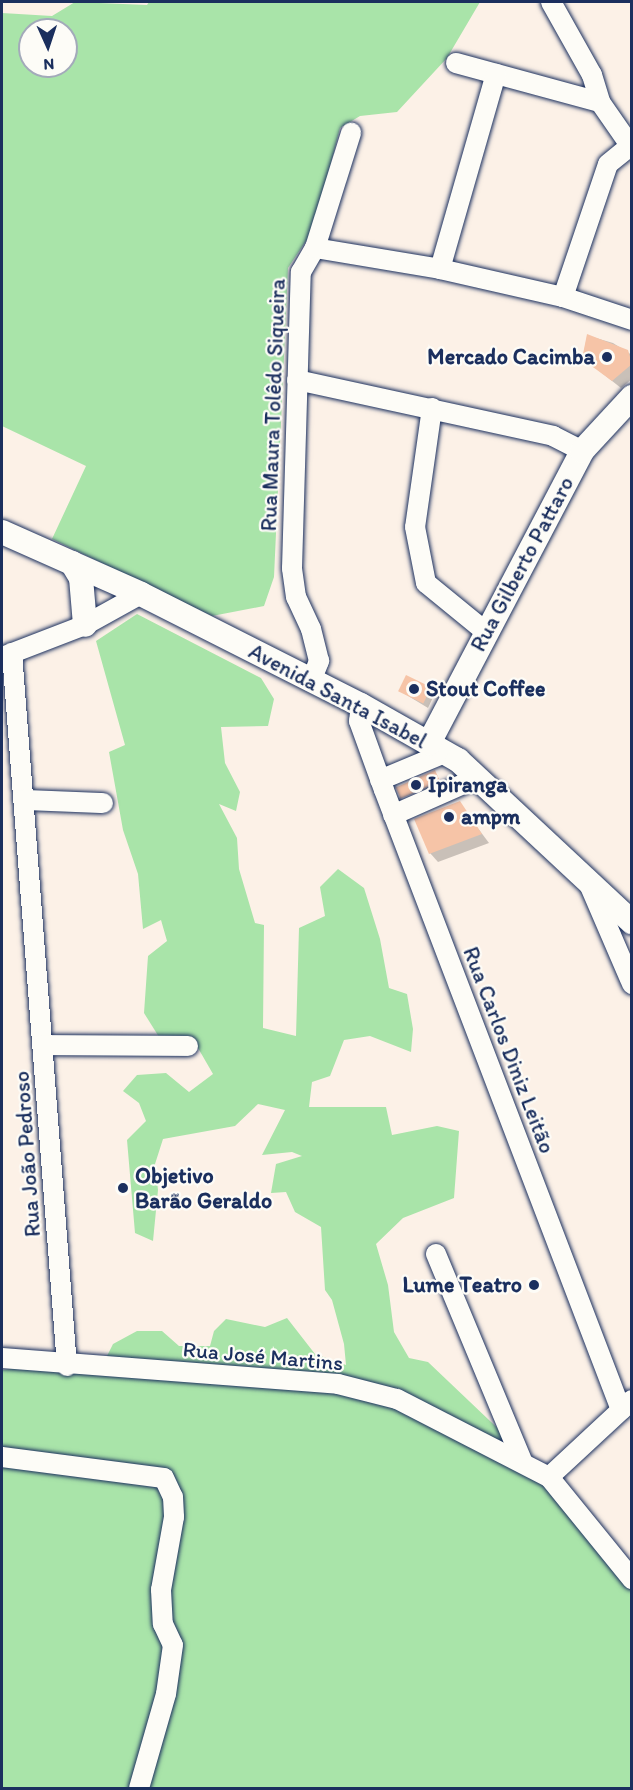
<!DOCTYPE html>
<meta charset="utf-8">
<style>
body{margin:0}
#map{position:relative;width:633px;height:1790px;overflow:hidden;background:#fcf1e7;font-family:Itim,sans-serif}
div>[style]{position:absolute}
.green>*{inset:0;background:#a9e4a9}
.shadow>*{inset:0;background:#0003}
.building>*{inset:0;background:#f6c4a7;transform-origin:0 0}
.roads{filter:drop-shadow(0 0 2px #1b2f5e) drop-shadow(0 0 2px #1b2f5e)}
.minor>*{height:20px;margin:-10px;padding:0 10px;transform-origin:10px;border-radius:10px;background:#fdfcf7}
.major>*{height:24px;margin:-12px;padding:0 12px;transform-origin:12px;border-radius:12px;background:#fdfcf7}
.dots>*{width:16px;height:16px;translate:-50% -50%;box-sizing:border-box;border:3px solid #fdfcf7;border-radius:50%}
span{translate:-50% -50%;white-space:nowrap;text-align:center;line-height:1.15;-webkit-text-stroke:4.5px #fdfcf7;paint-order:stroke}
.poi-label{font-size:22px;color:#1b2f5e;font-weight:700}
.right{translate:-100% -50%;text-align:right}
.left{translate:0 -50%;text-align:left}
.street-label{font-size:22px;color:#1b2f5e}
.frame{position:absolute;inset:0;border:3px solid #1b2f5e;pointer-events:none}
.north{position:absolute;left:18px;top:18px;width:60px;height:60px;box-sizing:border-box;background:#fdfcf7;border:2px solid #a3aaba;border-radius:50%;rotate:177deg;font-size:16px;font-weight:700;line-height:24px;text-align:center;color:#1b2f5e}
.north::after{content:'';display:block;margin:auto;width:21px;height:27px;background:#1b2f5e;clip-path:polygon(50% 0,100% 100%,50% 72%,0 100%)}
</style>
<div id="map">
<div class="green">
<div style="clip-path:polygon(evenodd,75px 2px,147px 5px,149px 2px,480px 2px,447px 58px,397px 112px,360px 116px,340px 128px,314px 229px,288px 268px,274px 577px,264px 606px,212px 616px,52px 539px,86px 466px,2px 426px,2px 13px,52px 16px,75px 2px,30px 30px,66px 30px,66px 66px,30px 66px,30px 30px)"></div>
<div style="clip-path:polygon(137px 614px,261px 678px,274px 699px,268px 726px,221px 727px,225px 763px,240px 792px,236px 811px,219px 804px,237px 838px,239px 869px,255px 923px,264px 925px,263px 1028px,296px 1036px,299px 928px,325px 916px,320px 887px,338px 869px,364px 888px,380px 939px,389px 988px,407px 994px,413px 1029px,411px 1052px,370px 1036px,344px 1040px,330px 1076px,312px 1082px,309px 1107px,386px 1107px,392px 1135px,437px 1126px,459px 1131px,454px 1198px,403px 1218px,376px 1244px,388px 1285px,394px 1332px,409px 1358px,428px 1362px,549px 1477px,631px 1579px,631px 1788px,2px 1788px,2px 1370px,106px 1358px,113px 1344px,137px 1331px,162px 1331px,179px 1346px,210px 1346px,214px 1331px,226px 1319px,265px 1327px,287px 1318px,315px 1354px,346px 1365px,344px 1344px,332px 1300px,325px 1290px,321px 1227px,295px 1212px,286px 1192px,271px 1193px,276px 1164px,302px 1156px,292px 1152px,262px 1155px,285px 1110px,258px 1104px,235px 1126px,163px 1139px,155px 1164px,158px 1190px,153px 1241px,135px 1233px,127px 1140px,146px 1121px,139px 1103px,123px 1091px,137px 1075px,166px 1073px,189px 1092px,213px 1074px,198px 1048px,159px 1037px,144px 1013px,148px 956px,167px 941px,161px 920px,143px 929px,138px 874px,123px 830px,109px 752px,125px 745px,96px 641px)"></div>
</div>
<div class="shadow">
<div style="clip-path:polygon(589px 336px,613px 343px,632px 355px,632px 379px,621px 388px,584px 359px)"></div>
<div style="clip-path:polygon(430px 688px,435px 693px,428px 708px,400px 691px)"></div>
<div style="clip-path:polygon(435px 772px,441px 784px,401px 798px)"></div>
<div style="clip-path:polygon(459px 803px,489px 843px,438px 862px,430px 853px)"></div>
</div>
<div class="building">
<div style="clip-path:polygon(587px 334px,628px 350px,632px 364px,612px 381px,582px 359px)"></div>
<div style="left:406px;top:675px;width:28px;height:18px;rotate:26deg"></div>
<div style="left:435px;top:770px;width:12px;height:43px;rotate:66deg"></div>
<div style="clip-path:polygon(460px 801px,482px 834px,429px 854px,414px 819px)"></div>
</div>
<div class="roads">
<div class="minor">
<div style="left:551px;top:2px;width:84px;rotate:60.7deg"></div>
<div style="left:592px;top:75px;width:28px;rotate:73deg"></div>
<div style="left:600px;top:102px;width:56px;rotate:55.2deg"></div>
<div style="left:456px;top:63px;width:149px;rotate:15.2deg"></div>
<div style="left:315px;top:248px;width:127px;rotate:9.5deg"></div>
<div style="left:440px;top:269px;width:126px;rotate:12.8deg"></div>
<div style="left:563px;top:297px;width:73px;rotate:18.4deg"></div>
<div style="left:440px;top:269px;width:203px;rotate:-74deg"></div>
<div style="left:563px;top:297px;width:140px;rotate:-71.3deg"></div>
<div style="left:608px;top:164px;width:28px;rotate:-39deg"></div>
<div style="left:297px;top:380px;width:262px;rotate:12.3deg"></div>
<div style="left:553px;top:436px;width:33px;rotate:27deg"></div>
<div style="left:432px;top:408px;width:120px;rotate:98.1deg"></div>
<div style="left:415px;top:527px;width:57px;rotate:78.9deg"></div>
<div style="left:426px;top:583px;width:77px;rotate:39.2deg"></div>
<div style="left:12px;top:653px;width:715px;rotate:85.59deg"></div>
<div style="left:2px;top:657px;width:89px;rotate:-21.1deg"></div>
<div style="left:85px;top:625px;width:64px;rotate:-29deg"></div>
<div style="left:311px;top:681px;width:22px;rotate:-68deg"></div>
<div style="left:319px;top:661px;width:33px;rotate:-104deg"></div>
<div style="left:311px;top:629px;width:35px;rotate:-115deg"></div>
<div style="left:296px;top:597px;width:29px;rotate:-98deg"></div>
<div style="left:292px;top:568px;width:296px;rotate:-88.3deg"></div>
<div style="left:301px;top:272px;width:28px;rotate:-60deg"></div>
<div style="left:315px;top:248px;width:121px;rotate:-72.6deg"></div>
<div style="left:361px;top:705px;width:16px;rotate:97deg"></div>
<div style="left:359px;top:721px;width:73px;rotate:70.1deg"></div>
<div style="left:384px;top:790px;width:664px;rotate:69.08deg"></div>
<div style="left:380px;top:780px;width:70px;rotate:-22.6deg"></div>
<div style="left:24px;top:800px;width:79px;rotate:2.2deg"></div>
<div style="left:393px;top:815px;width:92px;rotate:-23.8deg"></div>
<div style="left:589px;top:884px;width:109px;rotate:66.7deg"></div>
<div style="left:43px;top:1045px;width:145px;rotate:0.4deg"></div>
<div style="left:436px;top:1254px;width:224px;rotate:67.4deg"></div>
<div style="left:2px;top:1358px;width:337px;rotate:4.4deg"></div>
<div style="left:338px;top:1384px;width:61px;rotate:14.3deg"></div>
<div style="left:397px;top:1399px;width:171px;rotate:27.2deg"></div>
<div style="left:549px;top:1477px;width:132px;rotate:50.9deg"></div>
<div style="left:2px;top:1457px;width:163px;rotate:7.4deg"></div>
<div style="left:164px;top:1478px;width:21px;rotate:65deg"></div>
<div style="left:173px;top:1497px;width:20px;rotate:87deg"></div>
<div style="left:174px;top:1517px;width:74px;rotate:100.1deg"></div>
<div style="left:161px;top:1590px;width:34px;rotate:87deg"></div>
<div style="left:163px;top:1624px;width:23px;rotate:65deg"></div>
<div style="left:173px;top:1645px;width:49px;rotate:98.1deg"></div>
<div style="left:166px;top:1694px;width:98px;rotate:106deg"></div>
<div style="left:549px;top:1477px;width:113px;rotate:-42.9deg"></div>
</div>
<div class="major">
<div style="left:2px;top:532px;width:152px;rotate:24deg"></div>
<div style="left:141px;top:594px;width:246px;rotate:26.8deg"></div>
<div style="left:361px;top:705px;width:112px;rotate:29.6deg"></div>
<div style="left:458px;top:760px;width:238px;rotate:43deg"></div>
<div style="left:72px;top:563px;width:17px;rotate:59deg"></div>
<div style="left:81px;top:578px;width:47px;rotate:85.1deg"></div>
<div style="left:429px;top:743px;width:330px;rotate:-62.3deg"></div>
<div style="left:582px;top:451px;width:74px;rotate:-47.2deg"></div>
</div>
</div>
<div class="dots">
<div style="left:607px;top:357px;background:#1b2f5e"></div>
<div style="left:414px;top:689px;background:#1b2f5e"></div>
<div style="left:416px;top:785px;background:#1b2f5e"></div>
<div style="left:449px;top:817px;background:#1b2f5e"></div>
<div style="left:123px;top:1188px;background:#1b2f5e"></div>
<div style="left:534px;top:1285px;background:#1b2f5e"></div>
</div>
<div class="poi-label">
<span class="right" style="left:595px;top:357px">Mercado Cacimba</span>
<span class="left" style="left:426px;top:689px">Stout Coffee</span>
<span class="left" style="left:428px;top:785px">Ipiranga</span>
<span class="left" style="left:461px;top:817px">ampm</span>
<span class="left" style="left:135px;top:1188px">Objetivo<br>Barão Geraldo</span>
<span class="right" style="left:522px;top:1285px">Lume Teatro</span>
</div>
<div class="street-label">
<span style="left:273px;top:405px;rotate:-88deg">Rua Maura Tolêdo Siqueira</span>
<span style="left:522px;top:564px;rotate:-62deg">Rua Gilberto Pattaro</span>
<span style="left:338px;top:696px;rotate:28deg">Avenida Santa Isabel</span>
<span style="left:509px;top:1050px;rotate:69deg">Rua Carlos Diniz Leitão</span>
<span style="left:27px;top:1154px;rotate:-94deg">Rua João Pedroso</span>
<span style="left:263px;top:1356px;rotate:5deg">Rua José Martins</span>
</div>
<div class="frame"></div>
<div class="north">N</div>
</div>
